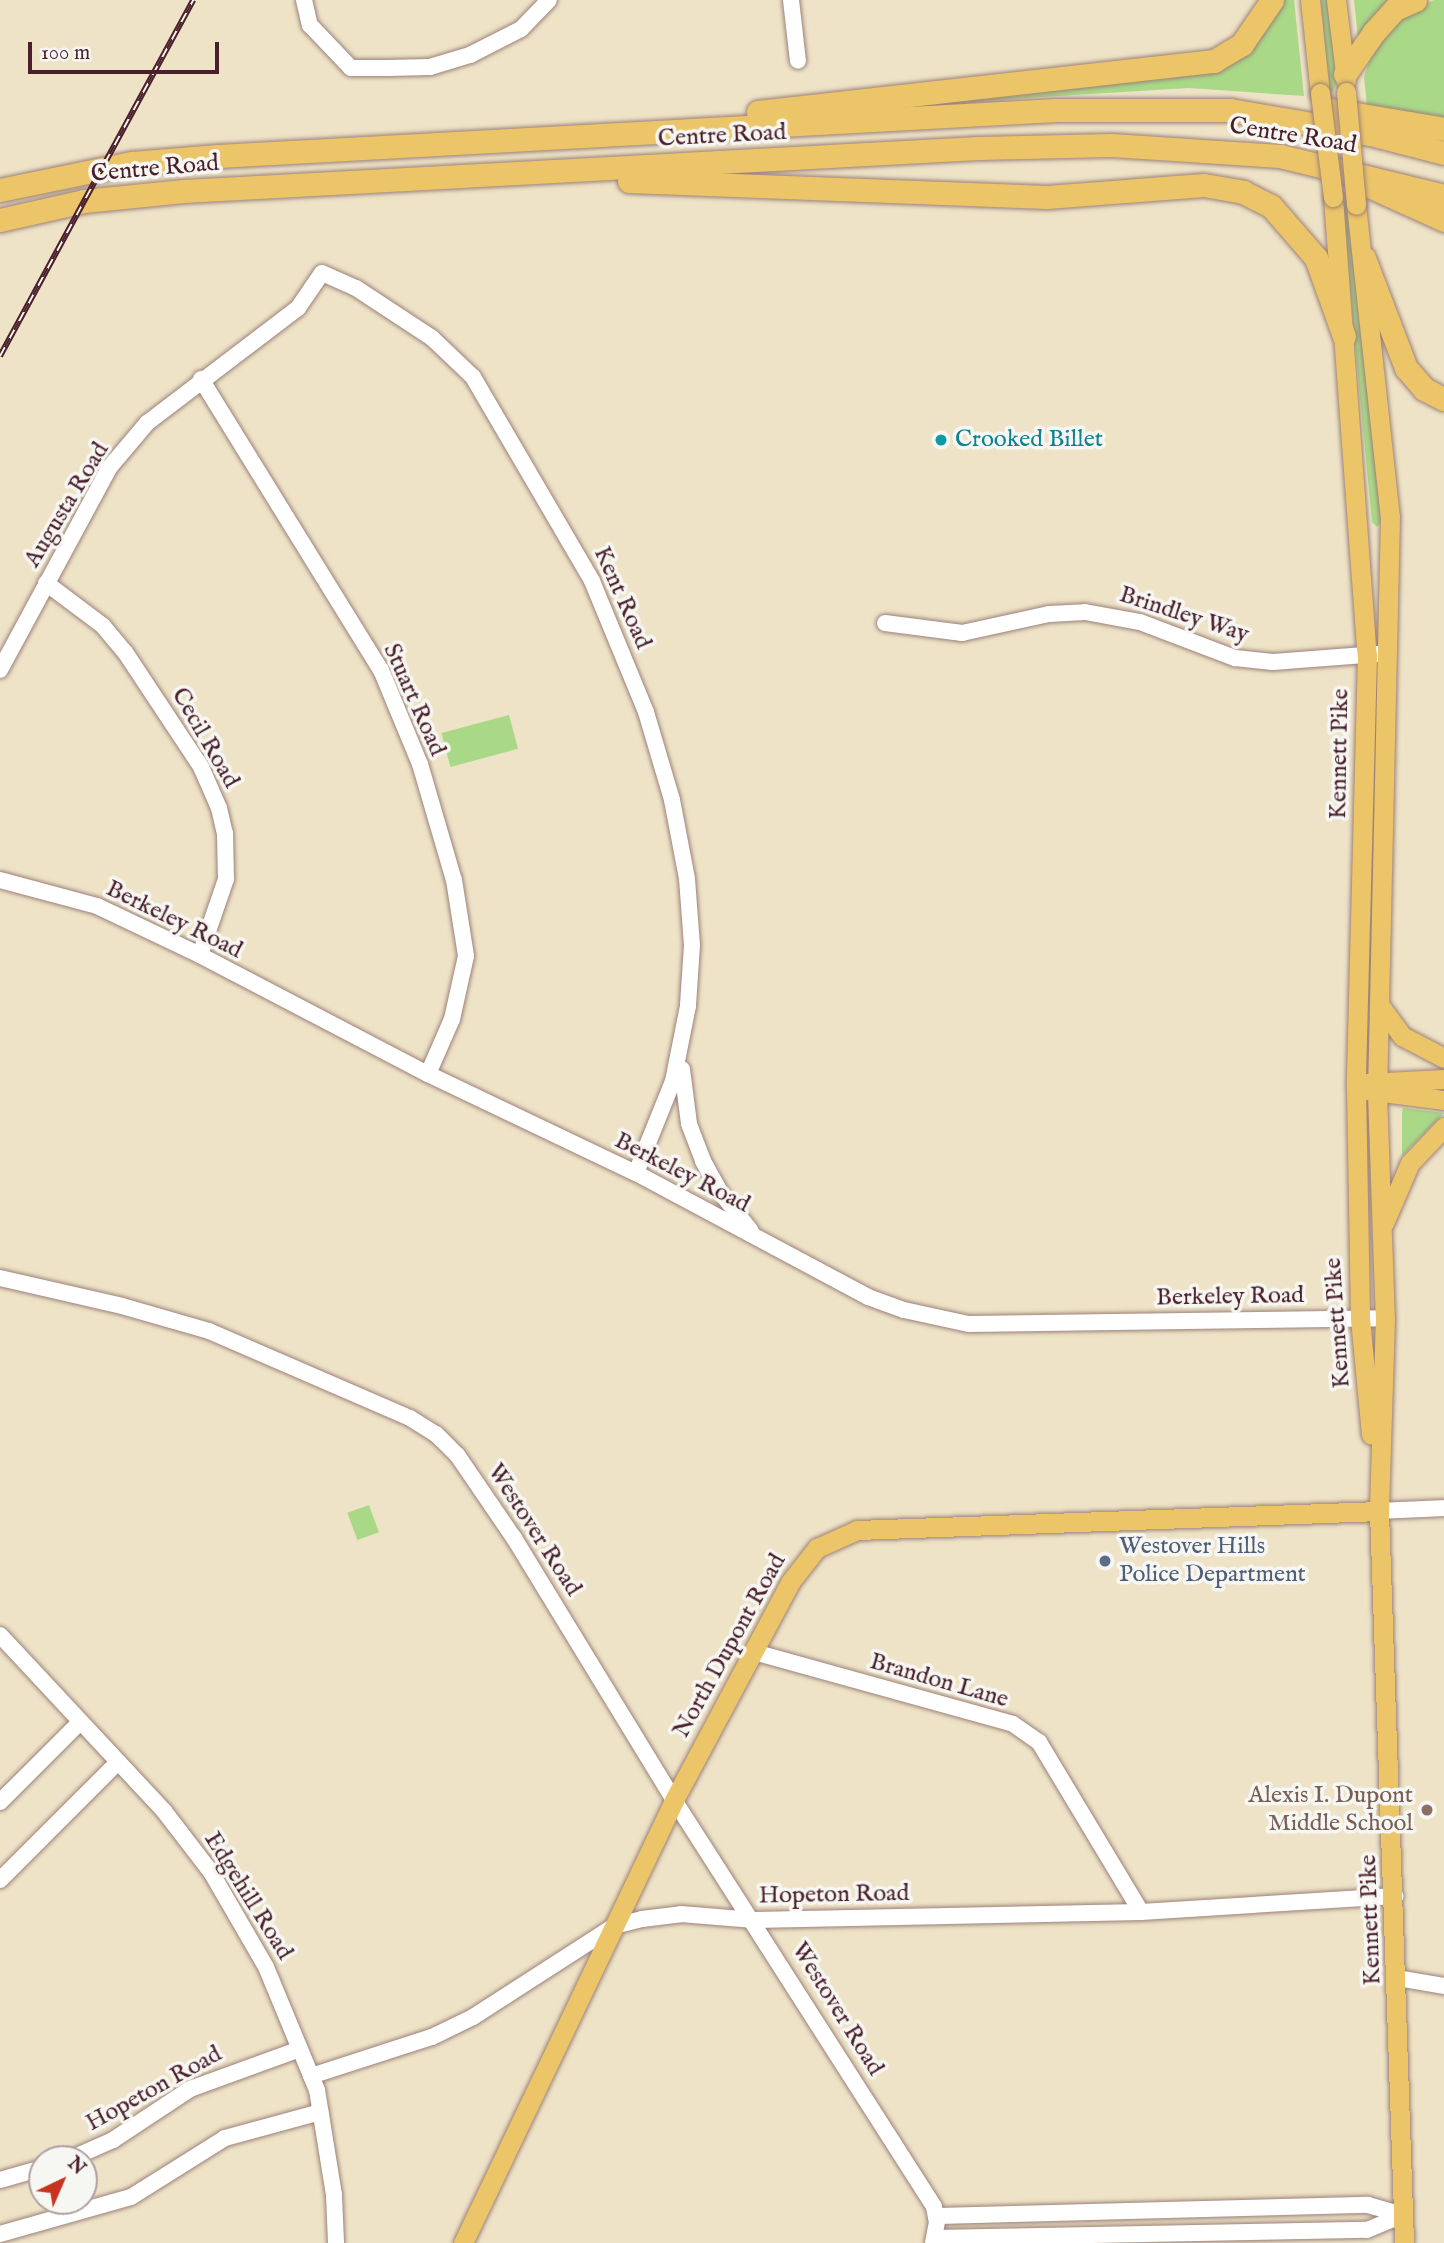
<!DOCTYPE html>
<style>
body{margin:0}
#map{position:relative;width:1444px;height:2243px;overflow:hidden;background:#eee3c7;font-family:"IM FELL English",serif}
div>[style]{position:absolute}
.green>*{inset:0;background:#a9d987;transform-origin:0 0}
.roads{filter:drop-shadow(0 0 2px #9c8179) drop-shadow(0 0 2px #9c8179)}
.minor>*{height:16px;margin:-8px;padding:0 8px;transform-origin:8px;border-radius:8px;background:#fff}
.major>*{height:19px;margin:-9.5px;padding:0 9.5px;transform-origin:9.5px;border-radius:9.5px;background:#ecc569}
.highway>*{height:23px;margin:-11.5px;padding:0 11.5px;transform-origin:11.5px;border-radius:11.5px;background:#ecc569}
.rail>*{height:6px;margin-top:-3px;transform-origin:0;background:repeating-linear-gradient(90deg,#f6f6f2 0 10px,#4a1f2b 0 20px);box-sizing:border-box;border-block:2px solid #4a1f2b}
.bridges{filter:drop-shadow(0 0 2px #9c8179) drop-shadow(0 0 2px #9c8179)}
.major-bridge>*{height:19px;margin:-9.5px;padding:0 9.5px;transform-origin:9.5px;border-radius:9.5px;background:#ecc569}
.dots>*{width:19px;height:19px;translate:-50% -50%;box-sizing:border-box;border:4px solid #f6f6f2;border-radius:50%}
span{translate:-50% -50%;white-space:nowrap;text-align:center;line-height:1.15;-webkit-text-stroke:7px #f6f6f2;paint-order:stroke}
.street-label{font-size:24px;color:#4a1f2b}
.culture-label{font-size:24px;color:#0d838f}
.left{translate:0 -50%;text-align:left}
.service-label{font-size:24px;color:#4e5e75}
.education-label{font-size:24px;color:#785e54}
.right{translate:-100% -50%;text-align:right}
.north{position:absolute;left:28px;top:2145px;width:70px;height:70px;box-sizing:border-box;background:#f6f6f2;border:2px solid #b1a0a2;border-radius:50%;rotate:44deg;font-size:19px;font-weight:700;line-height:28px;text-align:center;color:#4a1f2b}
.north::after{content:'';display:block;margin:auto;width:24px;height:32px;background:#c8321e;clip-path:polygon(50% 0,100% 100%,50% 72%,0 100%)}
.scale{position:absolute;left:28px;top:42px;width:191px;height:32px;box-sizing:border-box;border:4px solid #4a1f2b;border-top:0;padding-left:9px;font-size:21px;line-height:24px;white-space:nowrap;color:#4a1f2b;-webkit-text-stroke:5px #f6f6f2;paint-order:stroke}
</style>
<div id="map">
<div class="green">
<div style="clip-path:polygon(1277px 0,1294px 0,1304px 96px,1189px 88px,910px 105px,1212px 66px)"></div>
<div style="clip-path:polygon(1321px 0,1330px 0,1337px 81px,1333px 92px,1328px 87px)"></div>
<div style="clip-path:polygon(1354px 0,1399px 0,1358px 38px)"></div>
<div style="clip-path:polygon(1434px 0,1444px 0,1444px 122px,1367px 106px,1364px 77px,1373px 51px,1403px 13px)"></div>
<div style="clip-path:polygon(1347px 199px,1381px 522px,1377px 527px,1372px 522px,1343px 216px,1342px 205px)"></div>
<div style="left:509px;top:715px;width:35px;height:70px;rotate:75deg"></div>
<div style="clip-path:polygon(1403px 1108px,1444px 1113px,1402px 1156px,1402px 1113px)"></div>
<div style="left:369px;top:1505px;width:29px;height:23px;rotate:70deg"></div>
</div>
<div class="roads">
<div class="minor">
<div style="left:304px;top:0;width:26px;rotate:77deg"></div>
<div style="left:310px;top:25px;width:59px;rotate:46.4deg"></div>
<div style="left:351px;top:68px;width:37px"></div>
<div style="left:388px;top:68px;width:42px;rotate:-1.4deg"></div>
<div style="left:430px;top:67px;width:42px;rotate:-16.7deg"></div>
<div style="left:470px;top:55px;width:57px;rotate:-27deg"></div>
<div style="left:521px;top:29px;width:40px;rotate:-46deg"></div>
<div style="left:791px;top:0;width:61px;rotate:83.5deg"></div>
<div style="left:201px;top:379px;width:342px;rotate:58.3deg"></div>
<div style="left:381px;top:670px;width:102px;rotate:67.5deg"></div>
<div style="left:420px;top:764px;width:121px;rotate:73.7deg"></div>
<div style="left:454px;top:880px;width:77px;rotate:81deg"></div>
<div style="left:466px;top:956px;width:65px;rotate:102.5deg"></div>
<div style="left:452px;top:1019px;width:60px;rotate:113.6deg"></div>
<div style="left:46px;top:583px;width:71px;rotate:37deg"></div>
<div style="left:103px;top:626px;width:34px;rotate:50deg"></div>
<div style="left:125px;top:652px;width:138px;rotate:56.5deg"></div>
<div style="left:201px;top:767px;width:45px;rotate:66.3deg"></div>
<div style="left:219px;top:808px;width:26px;rotate:77deg"></div>
<div style="left:225px;top:833px;width:46px;rotate:88.8deg"></div>
<div style="left:226px;top:879px;width:80px;rotate:108.9deg"></div>
<div style="left:885px;top:623px;width:78px;rotate:7.4deg"></div>
<div style="left:962px;top:633px;width:89px;rotate:-12.3deg"></div>
<div style="left:1049px;top:614px;width:36px;rotate:-3deg"></div>
<div style="left:1085px;top:612px;width:56px;rotate:10.3deg"></div>
<div style="left:1140px;top:622px;width:102px;rotate:20.8deg"></div>
<div style="left:1235px;top:658px;width:38px;rotate:6deg"></div>
<div style="left:1273px;top:662px;width:105px;rotate:-4.4deg"></div>
<div style="left:0;top:670px;width:230px;rotate:-61.6deg"></div>
<div style="left:109px;top:468px;width:59px;rotate:-49.8deg"></div>
<div style="left:147px;top:423px;width:190px;rotate:-37.3deg"></div>
<div style="left:298px;top:308px;width:42px;rotate:-55.6deg"></div>
<div style="left:322px;top:273px;width:37px;rotate:24deg"></div>
<div style="left:356px;top:288px;width:91px;rotate:33.3deg"></div>
<div style="left:432px;top:338px;width:57px;rotate:43.6deg"></div>
<div style="left:473px;top:377px;width:236px;rotate:59.7deg"></div>
<div style="left:592px;top:581px;width:142px;rotate:67.6deg"></div>
<div style="left:646px;top:712px;width:92px;rotate:73.5deg"></div>
<div style="left:672px;top:800px;width:80px;rotate:79.2deg"></div>
<div style="left:687px;top:879px;width:66px;rotate:85.7deg"></div>
<div style="left:692px;top:945px;width:61px;rotate:93.8deg"></div>
<div style="left:688px;top:1006px;width:76px;rotate:101.3deg"></div>
<div style="left:673px;top:1081px;width:99px;rotate:111.9deg"></div>
<div style="left:0;top:880px;width:100px;rotate:15deg"></div>
<div style="left:97px;top:906px;width:114px;rotate:25.4deg"></div>
<div style="left:200px;top:955px;width:257px;rotate:27.6deg"></div>
<div style="left:428px;top:1074px;width:230px;rotate:25.5deg"></div>
<div style="left:636px;top:1173px;width:263px;rotate:28.1deg"></div>
<div style="left:868px;top:1297px;width:38px;rotate:20deg"></div>
<div style="left:904px;top:1310px;width:66px;rotate:12.2deg"></div>
<div style="left:969px;top:1324px;width:416px;rotate:-0.8deg"></div>
<div style="left:682px;top:1069px;width:55px;rotate:82.7deg"></div>
<div style="left:689px;top:1124px;width:40px;rotate:69deg"></div>
<div style="left:703px;top:1161px;width:37px;rotate:61deg"></div>
<div style="left:721px;top:1193px;width:48px;rotate:51.7deg"></div>
<div style="left:0;top:1278px;width:125px;rotate:12.9deg"></div>
<div style="left:122px;top:1306px;width:91px;rotate:16deg"></div>
<div style="left:209px;top:1331px;width:219px;rotate:23.4deg"></div>
<div style="left:410px;top:1418px;width:31px;rotate:32deg"></div>
<div style="left:436px;top:1434px;width:31px;rotate:45deg"></div>
<div style="left:458px;top:1456px;width:99px;rotate:55.7deg"></div>
<div style="left:514px;top:1538px;width:307px;rotate:58.6deg"></div>
<div style="left:674px;top:1800px;width:483px;rotate:57.4deg"></div>
<div style="left:934px;top:2207px;width:15px;rotate:79deg"></div>
<div style="left:937px;top:2222px;width:21px;rotate:101deg"></div>
<div style="left:1379px;top:1511px;width:65px;rotate:-2.6deg"></div>
<div style="left:0;top:1635px;width:241px;rotate:47deg"></div>
<div style="left:164px;top:1811px;width:77px;rotate:52.4deg"></div>
<div style="left:211px;top:1872px;width:110px;rotate:59.9deg"></div>
<div style="left:266px;top:1967px;width:133px;rotate:67.5deg"></div>
<div style="left:317px;top:2090px;width:106px;rotate:80.8deg"></div>
<div style="left:334px;top:2195px;width:48px;rotate:87.6deg"></div>
<div style="left:754px;top:1652px;width:269px;rotate:15.5deg"></div>
<div style="left:1013px;top:1724px;width:32px;rotate:35deg"></div>
<div style="left:1039px;top:1742px;width:198px;rotate:59deg"></div>
<div style="left:0;top:1802px;width:112px;rotate:-45deg"></div>
<div style="left:0;top:1880px;width:167px;rotate:-45deg"></div>
<div style="left:1397px;top:1978px;width:48px;rotate:9.7deg"></div>
<div style="left:311px;top:2076px;width:127px;rotate:-17.9deg"></div>
<div style="left:432px;top:2037px;width:46px;rotate:-26deg"></div>
<div style="left:473px;top:2017px;width:168px;rotate:-32.8deg"></div>
<div style="left:614px;top:1926px;width:29px;rotate:-14deg"></div>
<div style="left:642px;top:1919px;width:39px;rotate:-7deg"></div>
<div style="left:681px;top:1914px;width:73px;rotate:4.7deg"></div>
<div style="left:754px;top:1920px;width:387px;rotate:-1.2deg"></div>
<div style="left:1141px;top:1912px;width:255px;rotate:-3.6deg"></div>
<div style="left:70px;top:2159px;width:47px;rotate:-23.8deg"></div>
<div style="left:113px;top:2140px;width:92px;rotate:-33.5deg"></div>
<div style="left:190px;top:2089px;width:117px;rotate:-20deg"></div>
<div style="left:0;top:2180px;width:44px;rotate:-15.9deg"></div>
<div style="left:937px;top:2216px;width:431px;rotate:-1.5deg"></div>
<div style="left:1368px;top:2205px;width:36px;rotate:16deg"></div>
<div style="left:0;top:2234px;width:136px;rotate:-15.8deg"></div>
<div style="left:131px;top:2197px;width:111px;rotate:-32.1deg"></div>
<div style="left:225px;top:2138px;width:99px;rotate:-15.2deg"></div>
<div style="left:935px;top:2238px;width:432px;rotate:-1.1deg"></div>
<div style="left:1367px;top:2230px;width:39px;rotate:-23deg"></div>
</div>
<div class="major">
<div style="left:1310px;top:0;width:94px;rotate:83.9deg"></div>
<div style="left:1336px;top:0;width:81px;rotate:82.9deg"></div>
<div style="left:1333px;top:197px;width:459px;rotate:85.8deg"></div>
<div style="left:1367px;top:655px;width:432px;rotate:91.5deg"></div>
<div style="left:1356px;top:1087px;width:231px;rotate:89deg"></div>
<div style="left:1360px;top:1318px;width:117px;rotate:84.6deg"></div>
<div style="left:1356px;top:205px;width:313px;rotate:83.8deg"></div>
<div style="left:1390px;top:516px;width:577px;rotate:91.29deg"></div>
<div style="left:1377px;top:1093px;width:225px;rotate:88deg"></div>
<div style="left:1385px;top:1318px;width:193px;rotate:91.8deg"></div>
<div style="left:1379px;top:1511px;width:732px;rotate:88.04deg"></div>
<div style="left:1381px;top:1007px;width:36px;rotate:54deg"></div>
<div style="left:1402px;top:1036px;width:47px;rotate:27.6deg"></div>
<div style="left:1366px;top:1083px;width:78px;rotate:-2.9deg"></div>
<div style="left:1367px;top:1090px;width:78px;rotate:7.4deg"></div>
<div style="left:1384px;top:1223px;width:65px;rotate:-66.6deg"></div>
<div style="left:1410px;top:1163px;width:50px;rotate:-46.6deg"></div>
<div style="left:463px;top:2243px;width:491px;rotate:-64.5deg"></div>
<div style="left:674px;top:1800px;width:248px;rotate:-61.9deg"></div>
<div style="left:791px;top:1581px;width:42px;rotate:-51.8deg"></div>
<div style="left:817px;top:1548px;width:44px;rotate:-24.2deg"></div>
<div style="left:857px;top:1530px;width:522px;rotate:-2.08deg"></div>
</div>
<div class="highway">
<div style="left:1345px;top:74px;width:51px;rotate:-55.4deg"></div>
<div style="left:1374px;top:32px;width:31px;rotate:-48deg"></div>
<div style="left:1395px;top:9px;width:22px;rotate:-24deg"></div>
<div style="left:1326px;top:109px;width:120px;rotate:9.6deg"></div>
<div style="left:758px;top:112px;width:459px;rotate:-6.4deg"></div>
<div style="left:1214px;top:61px;width:33px;rotate:-31deg"></div>
<div style="left:1242px;top:44px;width:53px;rotate:-55.7deg"></div>
<div style="left:629px;top:181px;width:418px;rotate:2.2deg"></div>
<div style="left:1047px;top:197px;width:157px;rotate:-4.4deg"></div>
<div style="left:1204px;top:185px;width:40px;rotate:10deg"></div>
<div style="left:1243px;top:192px;width:31px;rotate:27deg"></div>
<div style="left:1271px;top:206px;width:69px;rotate:49.1deg"></div>
<div style="left:1316px;top:258px;width:83px;rotate:70.3deg"></div>
<div style="left:1367px;top:185px;width:85px;rotate:24.4deg"></div>
<div style="left:0;top:190px;width:135px;rotate:-11.6deg"></div>
<div style="left:132px;top:163px;width:86px;rotate:-4.7deg"></div>
<div style="left:218px;top:156px;width:839px;rotate:-3.14deg"></div>
<div style="left:1056px;top:110px;width:174px"></div>
<div style="left:1230px;top:110px;width:143px;rotate:9.7deg"></div>
<div style="left:1371px;top:134px;width:75px;rotate:14.6deg"></div>
<div style="left:0;top:220px;width:86px;rotate:-12.7deg"></div>
<div style="left:84px;top:201px;width:100px;rotate:-5.7deg"></div>
<div style="left:184px;top:191px;width:795px;rotate:-3.1deg"></div>
<div style="left:978px;top:148px;width:133px;rotate:-1.3deg"></div>
<div style="left:1111px;top:145px;width:169px;rotate:3.7deg"></div>
<div style="left:1280px;top:156px;width:169px;rotate:13.7deg"></div>
<div style="left:1364px;top:258px;width:118px;rotate:69.1deg"></div>
<div style="left:1406px;top:368px;width:28px;rotate:49deg"></div>
<div style="left:1424px;top:389px;width:22px;rotate:27deg"></div>
</div>
</div>
<div class="rail">
<div style="left:0;top:356px;width:405px;rotate:-61.5deg"></div>
</div>
<div class="bridges">
<div class="major-bridge">
<div style="left:1346px;top:92px;width:113px;rotate:84.9deg"></div>
<div style="left:1320px;top:93px;width:105px;rotate:82.9deg"></div>
</div>
</div>
<div class="dots">
<div style="left:941px;top:440px;background:#0f9aa8"></div>
<div style="left:1105px;top:1561px;background:#5c6f8a"></div>
<div style="left:1427px;top:1810px;background:#8d6e63"></div>
</div>
<div class="street-label">
<span style="left:722px;top:136px;rotate:-3deg">Centre Road</span>
<span style="left:1293px;top:136px;rotate:9deg">Centre Road</span>
<span style="left:155px;top:169px;rotate:-5deg">Centre Road</span>
<span style="left:67px;top:505px;rotate:-59deg">Augusta Road</span>
<span style="left:622px;top:598px;rotate:66deg">Kent Road</span>
<span style="left:1184px;top:615px;rotate:18deg">Brindley Way</span>
<span style="left:414px;top:700px;rotate:66deg">Stuart Road</span>
<span style="left:205px;top:738px;rotate:60deg">Cecil Road</span>
<span style="left:1340px;top:754px;rotate:-89deg">Kennett Pike</span>
<span style="left:174px;top:920px;rotate:26deg">Berkeley Road</span>
<span style="left:682px;top:1173px;rotate:27deg">Berkeley Road</span>
<span style="left:1230px;top:1297px;rotate:-1deg">Berkeley Road</span>
<span style="left:1338px;top:1323px;rotate:-94deg">Kennett Pike</span>
<span style="left:534px;top:1530px;rotate:57deg">Westover Road</span>
<span style="left:730px;top:1646px;rotate:-61deg">North Dupont Road</span>
<span style="left:939px;top:1681px;rotate:16deg">Brandon Lane</span>
<span style="left:834px;top:1895px;rotate:-1deg">Hopeton Road</span>
<span style="left:248px;top:1896px;rotate:58deg">Edgehill Road</span>
<span style="left:1371px;top:1920px;rotate:-92deg">Kennett Pike</span>
<span style="left:837px;top:2009px;rotate:58deg">Westover Road</span>
<span style="left:154px;top:2089px;rotate:-29deg">Hopeton Road</span>
</div>
<div class="culture-label">
<span class="left" style="left:955px;top:440px">Crooked Billet</span>
</div>
<div class="service-label">
<span class="left" style="left:1119px;top:1561px">Westover Hills<br>Police Department</span>
</div>
<div class="education-label">
<span class="right" style="left:1413px;top:1810px">Alexis I. Dupont<br>Middle School</span>
</div>
<div class="north">N</div>
<div class="scale">100 m</div>
</div>
